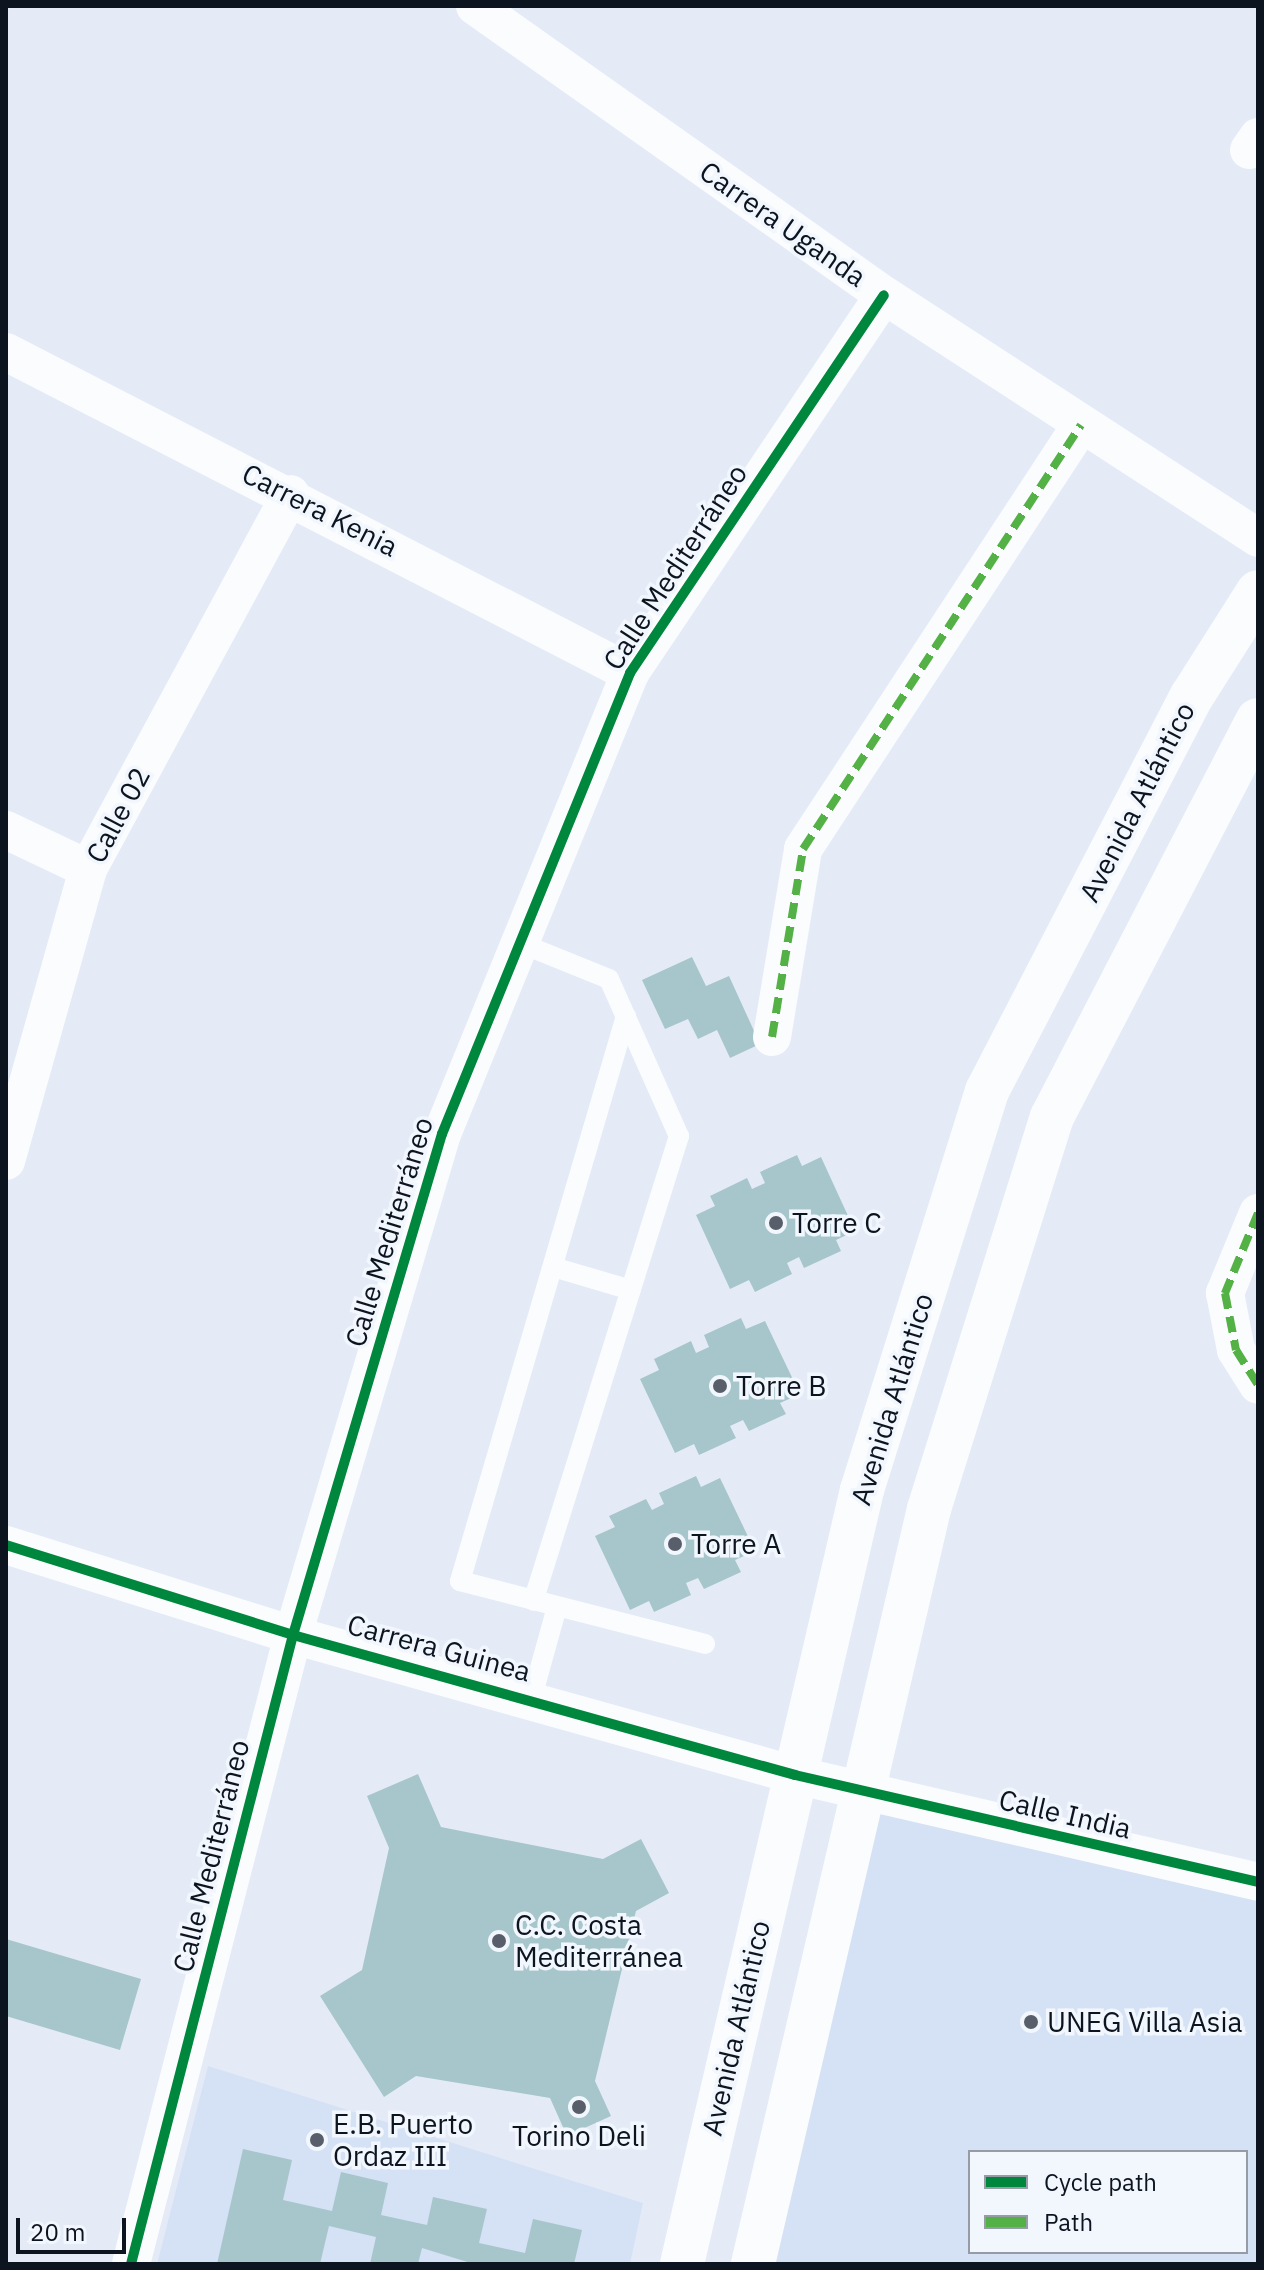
<!DOCTYPE html>
<meta charset="utf-8">
<style>
body{margin:0}
#map{position:relative;width:1264px;height:2270px;overflow:hidden;background:#e4ebf7;font-family:"IBM Plex Sans",sans-serif}
div>[style]{position:absolute}
.built>*{inset:0;background:#d5e1f4}
.building>*{inset:0;background:#a6c6cc}
.service>*{height:20px;margin:-10px;padding:0 10px;transform-origin:10px;border-radius:10px;background:#fbfcfe}
.minor>*{height:38px;margin:-19px;padding:0 19px;transform-origin:19px;border-radius:19px;background:#fbfcfe}
.secondary>*{height:44px;margin:-22px;padding:0 22px;transform-origin:22px;border-radius:22px;background:#fbfcfe}
.quiet>*{height:8px;margin-top:-4px;transform-origin:0;background:repeating-linear-gradient(90deg,#54b145 0 16px,transparent 0 24px)}
.cycleway>*{height:10px;margin:-5px;padding:0 5px;transform-origin:5px;border-radius:5px;background:#00873e}
.dots>*{width:22px;height:22px;translate:-50% -50%;box-sizing:border-box;border:4px solid #f2f7fe;border-radius:50%}
span{translate:-50% -50%;white-space:nowrap;text-align:center;line-height:1.15;-webkit-text-stroke:7px #f2f7fe;paint-order:stroke}
.street-label{font-size:28px;color:#0c1420}
.poi-label{font-size:28px;color:#0c1420}
.left{translate:0 -50%;text-align:left}
.frame{position:absolute;inset:0;border:8px solid #0c1420;pointer-events:none}
.legend{position:absolute;left:968px;top:2150px;width:280px;height:104px;box-sizing:border-box;background:#f2f7fe;border:2px solid #969ca5;margin:0;padding:10px 14px;list-style:none;font-size:24px;color:#0c1420}
.legend li{display:flex;align-items:center;gap:16px;height:40px}
.legend b{width:40px;border:2px solid #969ca5}
.scale{position:absolute;left:16px;top:2218px;width:110px;height:36px;box-sizing:border-box;border:4px solid #0c1420;border-top:0;padding-left:10px;font-size:24px;line-height:28px;white-space:nowrap;color:#0c1420;-webkit-text-stroke:6px #f2f7fe;paint-order:stroke}
</style>
<div id="map">
<div class="built">
<div style="clip-path:polygon(evenodd,861px 1792px,1258px 1892px,1258px 2264px,746px 2264px,861px 1792px,970px 2152px,1246px 2152px,1246px 2252px,970px 2252px,970px 2152px)"></div>
<div style="clip-path:polygon(208px 2066px,643px 2203px,630px 2264px,157px 2264px)"></div>
</div>
<div class="building">
<div style="clip-path:polygon(692px 957px,706px 986px,729px 976px,760px 1044px,730px 1058px,717px 1030px,698px 1039px,688px 1019px,665px 1029px,642px 980px)"></div>
<div style="clip-path:polygon(797px 1155px,802px 1166px,821px 1157px,855px 1231px,836px 1240px,841px 1251px,804px 1268px,799px 1257px,787px 1263px,792px 1274px,755px 1292px,749px 1280px,730px 1289px,696px 1215px,715px 1206px,710px 1196px,747px 1178px,752px 1189px,765px 1183px,760px 1172px)"></div>
<div style="clip-path:polygon(741px 1318px,746px 1329px,765px 1321px,800px 1394px,780px 1403px,786px 1414px,749px 1431px,743px 1420px,730px 1426px,736px 1438px,699px 1455px,694px 1444px,675px 1453px,640px 1379px,659px 1370px,654px 1359px,691px 1341px,696px 1353px,709px 1347px,704px 1335px)"></div>
<div style="clip-path:polygon(696px 1476px,701px 1487px,720px 1478px,755px 1551px,735px 1560px,741px 1572px,704px 1589px,698px 1578px,686px 1583px,691px 1595px,654px 1612px,649px 1601px,630px 1610px,595px 1536px,615px 1527px,609px 1516px,646px 1499px,652px 1510px,664px 1504px,659px 1493px)"></div>
<div style="clip-path:polygon(418px 1774px,441px 1827px,603px 1859px,641px 1839px,669px 1893px,636px 1911px,595px 2081px,611px 2116px,567px 2136px,550px 2098px,416px 2076px,384px 2097px,320px 1996px,362px 1970px,389px 1848px,367px 1796px)"></div>
<div style="clip-path:polygon(6px 1939px,141px 1979px,120px 2050px,6px 2016px)"></div>
<div style="clip-path:polygon(243px 2149px,292px 2160px,283px 2200px,332px 2211px,341px 2172px,388px 2183px,381px 2215px,427px 2225px,433px 2197px,487px 2209px,479px 2243px,525px 2253px,533px 2219px,582px 2230px,574px 2264px,474px 2264px,422px 2248px,418px 2264px,370px 2264px,376px 2237px,329px 2226px,320px 2264px,217px 2264px)"></div>
</div>
<div class="service">
<div style="left:520px;top:943px;width:96px;rotate:22deg"></div>
<div style="left:609px;top:979px;width:172px;rotate:66deg"></div>
<div style="left:679px;top:1136px;width:487px;rotate:107.4deg"></div>
<div style="left:626px;top:1016px;width:589px;rotate:106.37deg"></div>
<div style="left:460px;top:1581px;width:253px;rotate:14.4deg"></div>
<div style="left:553px;top:1267px;width:81px;rotate:16.4deg"></div>
<div style="left:532px;top:1697px;width:93px;rotate:-74.5deg"></div>
</div>
<div class="minor">
<div style="left:475px;top:6px;width:501px;rotate:35.25deg"></div>
<div style="left:884px;top:295px;width:446px;rotate:33deg"></div>
<div style="left:1249px;top:150px;width:16px;rotate:-55deg"></div>
<div style="left:6px;top:352px;width:702px;rotate:27.22deg"></div>
<div style="left:6px;top:830px;width:91px;rotate:25.4deg"></div>
<div style="left:772px;top:1037px;width:191px;rotate:-80.6deg"></div>
<div style="left:803px;top:849px;width:507px;rotate:-56.75deg"></div>
<div style="left:6px;top:1161px;width:303px;rotate:-74.3deg"></div>
<div style="left:88px;top:869px;width:426px;rotate:-61.6deg"></div>
<div style="left:1258px;top:1213px;width:87px;rotate:112.4deg"></div>
<div style="left:1225px;top:1293px;width:58px;rotate:79.1deg"></div>
<div style="left:1236px;top:1350px;width:41px;rotate:57.8deg"></div>
<div style="left:6px;top:1545px;width:301px;rotate:17.4deg"></div>
<div style="left:293px;top:1635px;width:521px;rotate:15.58deg"></div>
<div style="left:795px;top:1775px;width:475px;rotate:13deg"></div>
<div style="left:131px;top:2264px;width:650px;rotate:-75.56deg"></div>
<div style="left:293px;top:1635px;width:523px;rotate:-73.44deg"></div>
<div style="left:442px;top:1134px;width:498px;rotate:-67.8deg"></div>
<div style="left:630px;top:673px;width:455px;rotate:-56.1deg"></div>
</div>
<div class="secondary">
<div style="left:682px;top:2264px;width:795px;rotate:-76.91deg"></div>
<div style="left:862px;top:1490px;width:418px;rotate:-72.6deg"></div>
<div style="left:987px;top:1091px;width:445px;rotate:-62.6deg"></div>
<div style="left:1192px;top:696px;width:123px;rotate:-57.6deg"></div>
<div style="left:753px;top:2264px;width:775px;rotate:-76.88deg"></div>
<div style="left:929px;top:1509px;width:411px;rotate:-72.6deg"></div>
<div style="left:1052px;top:1117px;width:447px;rotate:-62.6deg"></div>
</div>
<div class="quiet">
<div style="left:772px;top:1037px;width:191px;rotate:-80.6deg"></div>
<div style="left:803px;top:849px;width:507px;rotate:-56.75deg"></div>
<div style="left:1258px;top:1213px;width:87px;rotate:112.4deg"></div>
<div style="left:1225px;top:1293px;width:58px;rotate:79.1deg"></div>
<div style="left:1236px;top:1350px;width:41px;rotate:57.8deg"></div>
</div>
<div class="cycleway">
<div style="left:6px;top:1545px;width:301px;rotate:17.4deg"></div>
<div style="left:293px;top:1635px;width:521px;rotate:15.58deg"></div>
<div style="left:795px;top:1775px;width:475px;rotate:13deg"></div>
<div style="left:131px;top:2264px;width:650px;rotate:-75.56deg"></div>
<div style="left:293px;top:1635px;width:523px;rotate:-73.44deg"></div>
<div style="left:442px;top:1134px;width:498px;rotate:-67.8deg"></div>
<div style="left:630px;top:673px;width:455px;rotate:-56.1deg"></div>
</div>
<div class="dots">
<div style="left:776px;top:1223px;background:#585f6b"></div>
<div style="left:720px;top:1386px;background:#585f6b"></div>
<div style="left:675px;top:1544px;background:#585f6b"></div>
<div style="left:499px;top:1941px;background:#585f6b"></div>
<div style="left:1031px;top:2022px;background:#585f6b"></div>
<div style="left:579px;top:2107px;background:#585f6b"></div>
<div style="left:317px;top:2140px;background:#585f6b"></div>
</div>
<div class="street-label">
<span style="left:783px;top:224px;rotate:35deg">Carrera Uganda</span>
<span style="left:320px;top:510px;rotate:27deg">Carrera Kenia</span>
<span style="left:675px;top:567px;rotate:-57deg">Calle Mediterráneo</span>
<span style="left:1137px;top:802px;rotate:-63deg">Avenida Atlántico</span>
<span style="left:118px;top:815px;rotate:-62deg">Calle 02</span>
<span style="left:389px;top:1232px;rotate:-73deg">Calle Mediterráneo</span>
<span style="left:892px;top:1399px;rotate:-73deg">Avenida Atlántico</span>
<span style="left:439px;top:1648px;rotate:15deg">Carrera Guinea</span>
<span style="left:1065px;top:1814px;rotate:13deg">Calle India</span>
<span style="left:211px;top:1856px;rotate:-76deg">Calle Mediterráneo</span>
<span style="left:736px;top:2028px;rotate:-77deg">Avenida Atlántico</span>
</div>
<div class="poi-label">
<span class="left" style="left:792px;top:1223px">Torre C</span>
<span class="left" style="left:736px;top:1386px">Torre B</span>
<span class="left" style="left:691px;top:1544px">Torre A</span>
<span class="left" style="left:515px;top:1941px">C.C. Costa<br>Mediterránea</span>
<span class="left" style="left:1047px;top:2022px">UNEG Villa Asia</span>
<span class="left" style="left:333px;top:2140px">E.B. Puerto<br>Ordaz III</span>
<span style="left:579px;top:2136px">Torino Deli</span>
</div>
<div class="frame"></div>
<ul class="legend">
<li><b style="height:10px;background:#00873e"></b>Cycle path</li>
<li><b style="height:10px;background:#54b145"></b>Path</li>
</ul>
<div class="scale">20 m</div>
</div>
